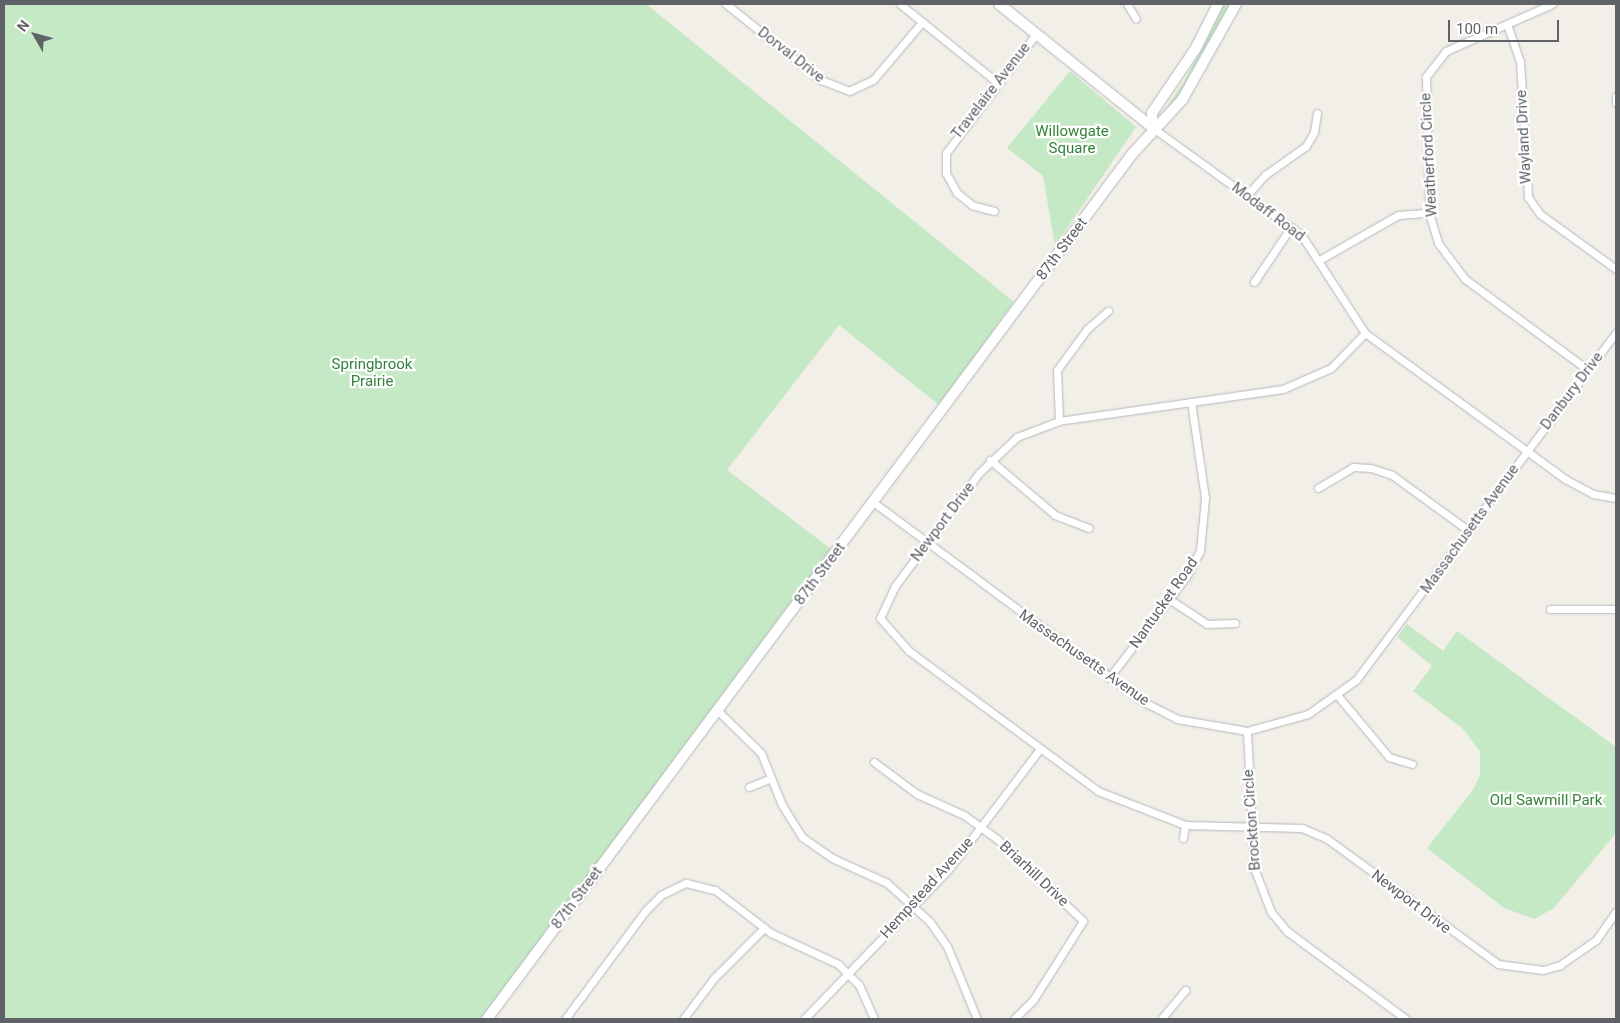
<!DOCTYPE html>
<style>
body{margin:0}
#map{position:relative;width:1620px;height:1023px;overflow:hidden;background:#f1efe8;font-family:Roboto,sans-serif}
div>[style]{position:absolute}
.green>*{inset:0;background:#c5e8c5}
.roads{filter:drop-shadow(0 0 1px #b5b8bc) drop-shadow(0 0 1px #b5b8bc)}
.street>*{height:7px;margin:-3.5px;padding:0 3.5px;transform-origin:3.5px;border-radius:3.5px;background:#fff}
.secondary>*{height:10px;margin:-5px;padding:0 5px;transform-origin:5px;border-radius:5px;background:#fff}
span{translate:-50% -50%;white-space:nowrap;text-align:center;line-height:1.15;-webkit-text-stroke:4.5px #fff;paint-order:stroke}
.street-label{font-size:15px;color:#5f6368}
.park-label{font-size:15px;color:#348238}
.frame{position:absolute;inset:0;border:5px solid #5f6368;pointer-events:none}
.north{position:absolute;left:10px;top:10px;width:50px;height:50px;-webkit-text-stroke:4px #fff;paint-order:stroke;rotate:308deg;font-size:14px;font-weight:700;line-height:20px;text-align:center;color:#5f6368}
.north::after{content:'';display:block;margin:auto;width:18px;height:22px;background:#5f6368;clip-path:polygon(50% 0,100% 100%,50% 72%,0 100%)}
.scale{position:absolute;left:1448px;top:20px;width:111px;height:22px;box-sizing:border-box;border:2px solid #5f6368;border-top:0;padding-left:6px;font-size:15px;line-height:18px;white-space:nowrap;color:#5f6368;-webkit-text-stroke:4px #fff;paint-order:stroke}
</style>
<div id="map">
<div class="green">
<div style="clip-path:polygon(4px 4px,646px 4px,1014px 302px,939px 405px,839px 325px,727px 470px,831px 549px,481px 1019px,4px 1019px)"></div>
<div style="clip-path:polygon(1223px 4px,1231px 4px,1180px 95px,1161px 116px,1185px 80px)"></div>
<div style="clip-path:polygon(1070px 71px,1136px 127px,1055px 246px,1043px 176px,1007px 148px)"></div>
<div style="clip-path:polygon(1407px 624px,1443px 651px,1457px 631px,1616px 747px,1616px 833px,1554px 908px,1534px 919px,1504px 908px,1427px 848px,1473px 790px,1480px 775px,1480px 751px,1463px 729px,1413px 691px,1432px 666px,1397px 637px)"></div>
</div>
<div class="roads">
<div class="street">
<div style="left:726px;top:4px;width:122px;rotate:38.7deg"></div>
<div style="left:821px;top:80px;width:30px;rotate:21deg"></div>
<div style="left:849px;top:91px;width:26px;rotate:-25deg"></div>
<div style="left:873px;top:80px;width:76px;rotate:-49.8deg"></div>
<div style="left:900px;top:4px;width:126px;rotate:38.9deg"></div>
<div style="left:1127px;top:4px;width:17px;rotate:59deg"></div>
<div style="left:1552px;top:4px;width:116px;rotate:156.1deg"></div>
<div style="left:1446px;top:51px;width:33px;rotate:128deg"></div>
<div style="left:1426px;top:77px;width:136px;rotate:88.7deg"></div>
<div style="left:1429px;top:213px;width:31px;rotate:73deg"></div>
<div style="left:1438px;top:243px;width:45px;rotate:53.1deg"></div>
<div style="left:1465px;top:279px;width:153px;rotate:36.5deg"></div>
<div style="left:1507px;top:24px;width:39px;rotate:71deg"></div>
<div style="left:1520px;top:61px;width:136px;rotate:86.6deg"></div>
<div style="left:1528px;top:197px;width:21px;rotate:55deg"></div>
<div style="left:1540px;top:214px;width:94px;rotate:35.9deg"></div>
<div style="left:1616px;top:96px;width:7px;rotate:90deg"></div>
<div style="left:1153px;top:128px;width:184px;rotate:35.9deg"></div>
<div style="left:1302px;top:236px;width:116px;rotate:57deg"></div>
<div style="left:1365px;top:333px;width:248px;rotate:36.1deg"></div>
<div style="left:1565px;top:479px;width:32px;rotate:28deg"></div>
<div style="left:1593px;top:494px;width:23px;rotate:10deg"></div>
<div style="left:1247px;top:195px;width:27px;rotate:-48deg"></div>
<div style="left:1265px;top:175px;width:50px;rotate:-35.3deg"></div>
<div style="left:1306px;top:146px;width:16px;rotate:-60deg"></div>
<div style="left:1314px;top:132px;width:19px;rotate:-81deg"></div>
<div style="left:994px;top:211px;width:23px;rotate:-165deg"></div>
<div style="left:972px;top:205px;width:19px;rotate:-141deg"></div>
<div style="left:957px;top:193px;width:23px;rotate:-119deg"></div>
<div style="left:946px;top:173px;width:20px;rotate:-90deg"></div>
<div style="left:946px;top:153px;width:149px;rotate:-52.9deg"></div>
<div style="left:1321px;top:259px;width:89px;rotate:-29.7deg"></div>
<div style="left:1398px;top:215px;width:31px;rotate:-4deg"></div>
<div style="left:1254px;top:282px;width:66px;rotate:-56.1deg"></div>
<div style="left:1365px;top:333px;width:49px;rotate:134.2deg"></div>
<div style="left:1331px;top:368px;width:52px;rotate:156.4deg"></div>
<div style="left:1283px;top:389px;width:226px;rotate:171.9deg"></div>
<div style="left:1059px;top:421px;width:45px;rotate:159.1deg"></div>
<div style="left:1017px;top:437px;width:52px;rotate:136.5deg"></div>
<div style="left:979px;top:473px;width:141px;rotate:126.6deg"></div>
<div style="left:895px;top:586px;width:35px;rotate:115deg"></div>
<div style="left:880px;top:618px;width:44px;rotate:48.7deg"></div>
<div style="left:909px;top:651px;width:235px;rotate:36.5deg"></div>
<div style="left:1098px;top:791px;width:93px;rotate:21.3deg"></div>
<div style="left:1185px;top:825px;width:117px;rotate:1.5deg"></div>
<div style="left:1302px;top:828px;width:26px;rotate:23deg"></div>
<div style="left:1326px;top:838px;width:213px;rotate:36.2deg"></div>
<div style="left:1498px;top:964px;width:45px;rotate:7.6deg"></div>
<div style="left:1543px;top:970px;width:18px;rotate:-16deg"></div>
<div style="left:1560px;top:965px;width:44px;rotate:-34.8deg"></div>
<div style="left:1596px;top:940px;width:35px;rotate:-55deg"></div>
<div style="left:1059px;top:421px;width:51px;rotate:-92.2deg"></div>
<div style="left:1057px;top:370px;width:51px;rotate:-53.8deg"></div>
<div style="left:1087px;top:329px;width:28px;rotate:-41deg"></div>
<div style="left:990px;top:460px;width:85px;rotate:40.2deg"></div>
<div style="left:1055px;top:515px;width:36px;rotate:21deg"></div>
<div style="left:1318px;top:488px;width:41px;rotate:-31deg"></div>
<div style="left:1353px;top:467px;width:18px;rotate:3deg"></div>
<div style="left:1371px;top:468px;width:22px;rotate:18deg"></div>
<div style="left:1392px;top:475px;width:95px;rotate:36deg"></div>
<div style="left:873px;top:502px;width:335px;rotate:36.5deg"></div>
<div style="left:1142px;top:701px;width:39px;rotate:27deg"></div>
<div style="left:1177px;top:719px;width:71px;rotate:9.7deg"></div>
<div style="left:1247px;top:731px;width:63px;rotate:-15.6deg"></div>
<div style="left:1308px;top:714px;width:59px;rotate:-35.3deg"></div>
<div style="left:1356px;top:680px;width:434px;rotate:-53.2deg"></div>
<div style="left:1169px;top:599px;width:45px;rotate:33.3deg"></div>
<div style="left:1207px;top:624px;width:28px;rotate:-2deg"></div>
<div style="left:1550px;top:609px;width:66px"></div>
<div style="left:1109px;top:678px;width:127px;rotate:-52.7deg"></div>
<div style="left:1186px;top:577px;width:30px;rotate:-62deg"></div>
<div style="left:1200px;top:551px;width:53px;rotate:-84.6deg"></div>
<div style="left:1205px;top:498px;width:97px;rotate:-98.3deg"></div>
<div style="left:1338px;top:696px;width:80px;rotate:50.1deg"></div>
<div style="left:1389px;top:757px;width:24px;rotate:17deg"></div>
<div style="left:718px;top:711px;width:60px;rotate:44.3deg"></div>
<div style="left:761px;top:753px;width:56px;rotate:68deg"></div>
<div style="left:782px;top:805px;width:38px;rotate:58deg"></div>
<div style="left:802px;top:837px;width:37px;rotate:35deg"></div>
<div style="left:832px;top:858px;width:60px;rotate:24.4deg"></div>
<div style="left:887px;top:883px;width:58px;rotate:42.2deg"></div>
<div style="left:930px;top:922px;width:29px;rotate:55deg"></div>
<div style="left:947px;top:946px;width:79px;rotate:67.7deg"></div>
<div style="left:1247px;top:731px;width:137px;rotate:87.1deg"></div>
<div style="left:1254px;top:868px;width:47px;rotate:68.9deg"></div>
<div style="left:1271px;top:912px;width:26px;rotate:50deg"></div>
<div style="left:1288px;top:932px;width:147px;rotate:36.4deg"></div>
<div style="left:874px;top:762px;width:54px;rotate:36.7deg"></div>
<div style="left:917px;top:794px;width:51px;rotate:24.1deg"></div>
<div style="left:964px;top:815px;width:41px;rotate:36deg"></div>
<div style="left:997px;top:839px;width:119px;rotate:43.6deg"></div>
<div style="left:1083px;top:921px;width:93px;rotate:122.3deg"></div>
<div style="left:1033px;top:1000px;width:27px;rotate:135deg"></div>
<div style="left:749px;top:787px;width:24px;rotate:-22deg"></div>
<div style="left:1183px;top:838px;width:13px;rotate:-81deg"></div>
<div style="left:565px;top:1019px;width:136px;rotate:-53.4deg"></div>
<div style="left:646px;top:910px;width:21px;rotate:-45deg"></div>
<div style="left:661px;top:895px;width:28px;rotate:-26deg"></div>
<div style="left:686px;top:883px;width:30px;rotate:14deg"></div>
<div style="left:715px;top:890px;width:71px;rotate:37.5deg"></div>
<div style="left:771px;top:933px;width:74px;rotate:24.8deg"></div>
<div style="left:838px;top:964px;width:30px;rotate:45deg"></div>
<div style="left:859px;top:985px;width:37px;rotate:66deg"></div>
<div style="left:683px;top:1019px;width:51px;rotate:-52.9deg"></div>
<div style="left:714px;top:978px;width:71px;rotate:-45deg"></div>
<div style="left:804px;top:1019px;width:207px;rotate:-46deg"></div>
<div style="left:948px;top:870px;width:152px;rotate:-52.8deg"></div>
<div style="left:1161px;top:1019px;width:38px;rotate:-50deg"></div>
</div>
<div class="secondary">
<div style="left:999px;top:4px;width:198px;rotate:38.8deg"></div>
<div style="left:1153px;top:128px;width:15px;rotate:-94deg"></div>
<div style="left:1152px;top:113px;width:78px;rotate:-55.9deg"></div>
<div style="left:1196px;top:48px;width:49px;rotate:-63.4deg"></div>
<div style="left:487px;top:1019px;width:1080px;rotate:-53.28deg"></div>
<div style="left:1133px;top:153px;width:72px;rotate:-47.2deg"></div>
<div style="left:1182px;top:100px;width:110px;rotate:-60.6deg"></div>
</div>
</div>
<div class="street-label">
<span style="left:791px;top:55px;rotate:38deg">Dorval Drive</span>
<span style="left:991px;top:91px;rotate:-52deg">Travelaire Avenue</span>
<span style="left:1524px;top:137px;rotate:-93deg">Wayland Drive</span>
<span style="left:1429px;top:155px;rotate:-93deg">Weatherford Circle</span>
<span style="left:1268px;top:212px;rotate:37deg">Modaff Road</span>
<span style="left:1062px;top:249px;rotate:-53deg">87th Street</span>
<span style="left:1572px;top:391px;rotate:-53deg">Danbury Drive</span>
<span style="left:943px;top:522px;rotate:-53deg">Newport Drive</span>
<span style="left:1470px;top:529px;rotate:-54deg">Massachusetts Avenue</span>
<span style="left:820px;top:574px;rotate:-53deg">87th Street</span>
<span style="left:1164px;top:603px;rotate:-55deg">Nantucket Road</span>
<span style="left:1084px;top:658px;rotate:35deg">Massachusetts Avenue</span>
<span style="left:1252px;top:820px;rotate:-94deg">Brockton Circle</span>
<span style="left:1034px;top:874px;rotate:43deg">Briarhill Drive</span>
<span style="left:927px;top:888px;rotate:-48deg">Hempstead Avenue</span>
<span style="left:577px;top:898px;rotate:-53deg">87th Street</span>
<span style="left:1411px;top:902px;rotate:37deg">Newport Drive</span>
</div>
<div class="park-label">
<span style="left:1072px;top:140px">Willowgate<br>Square</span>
<span style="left:372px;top:373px">Springbrook<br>Prairie</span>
<span style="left:1546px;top:801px">Old Sawmill Park</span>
</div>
<div class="frame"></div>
<div class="north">N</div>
<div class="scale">100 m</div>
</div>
